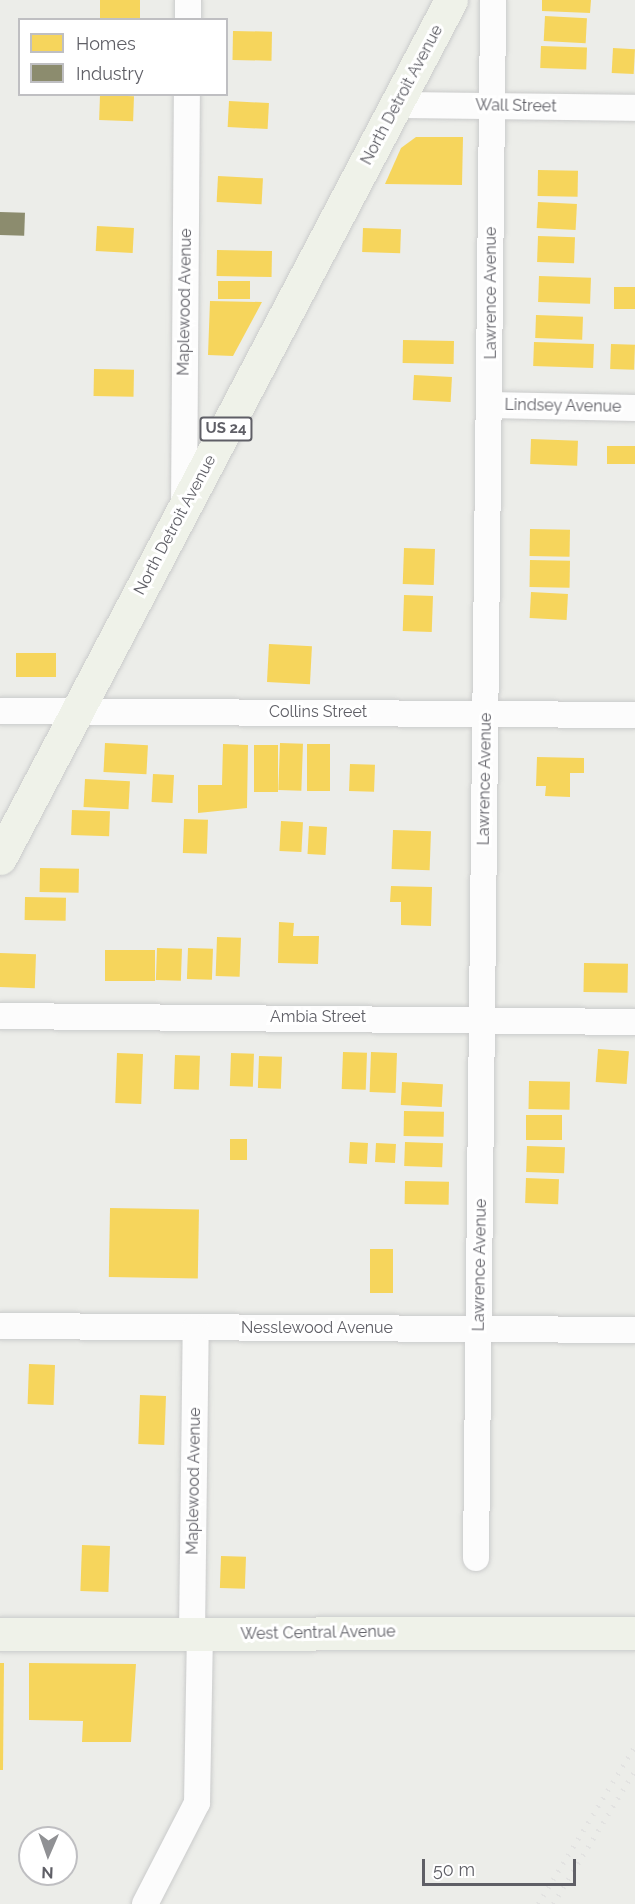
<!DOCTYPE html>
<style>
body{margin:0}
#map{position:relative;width:635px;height:1904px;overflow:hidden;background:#ecede9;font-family:Raleway,sans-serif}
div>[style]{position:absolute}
.homes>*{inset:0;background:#f6d55c;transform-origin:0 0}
.industry>*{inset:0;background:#8c8c6e;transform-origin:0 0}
.roads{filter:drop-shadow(0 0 2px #cacbcb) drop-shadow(0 0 2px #cacbcb)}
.minor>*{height:26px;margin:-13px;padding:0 13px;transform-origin:13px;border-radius:13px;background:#fcfcfc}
.major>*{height:33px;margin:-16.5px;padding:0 16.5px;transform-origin:16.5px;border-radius:16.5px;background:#eff2e9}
.rail>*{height:4.5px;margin-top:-2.25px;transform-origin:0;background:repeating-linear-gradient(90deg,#e2e2e1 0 1.5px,transparent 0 9.5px)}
span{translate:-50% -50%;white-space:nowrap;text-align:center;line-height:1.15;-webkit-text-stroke:6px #fff;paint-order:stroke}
.shield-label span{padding:2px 4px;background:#fff;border:2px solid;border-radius:4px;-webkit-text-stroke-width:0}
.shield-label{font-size:15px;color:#5f5f66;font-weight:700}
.street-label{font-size:16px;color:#5f5f66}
.legend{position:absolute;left:18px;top:18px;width:210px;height:78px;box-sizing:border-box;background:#fff;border:2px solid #bfbfc2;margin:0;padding:8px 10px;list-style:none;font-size:18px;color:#5f5f66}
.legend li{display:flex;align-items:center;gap:12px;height:30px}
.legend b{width:30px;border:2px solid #bfbfc2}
.north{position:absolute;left:18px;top:1826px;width:60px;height:60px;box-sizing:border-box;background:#fff;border:2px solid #bfbfc2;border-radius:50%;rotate:182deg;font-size:16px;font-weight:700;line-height:24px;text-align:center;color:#5f5f66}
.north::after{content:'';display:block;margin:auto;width:21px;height:27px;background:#909194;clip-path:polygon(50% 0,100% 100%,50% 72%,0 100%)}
.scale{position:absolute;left:422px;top:1859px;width:154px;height:27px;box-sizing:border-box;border:3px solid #5f5f66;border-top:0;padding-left:8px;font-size:18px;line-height:21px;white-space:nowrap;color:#5f5f66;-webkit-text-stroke:4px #fff;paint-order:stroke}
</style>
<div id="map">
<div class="homes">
<div style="left:100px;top:0;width:40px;height:20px"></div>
<div style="clip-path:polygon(542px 0,591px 0,590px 13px,542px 11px)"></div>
<div style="left:545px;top:16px;width:42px;height:25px;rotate:3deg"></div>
<div style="left:233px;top:31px;width:39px;height:29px;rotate:1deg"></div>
<div style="left:541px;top:46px;width:46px;height:22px;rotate:2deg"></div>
<div style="left:613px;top:48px;width:22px;height:25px;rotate:3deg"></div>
<div style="left:100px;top:95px;width:34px;height:25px;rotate:2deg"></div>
<div style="left:229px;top:101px;width:40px;height:26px;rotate:3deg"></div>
<div style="clip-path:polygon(416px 137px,463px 137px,462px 185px,385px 184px,401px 148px)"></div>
<div style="left:538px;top:170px;width:40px;height:26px;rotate:1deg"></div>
<div style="left:218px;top:176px;width:45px;height:26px;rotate:3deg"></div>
<div style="left:538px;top:202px;width:39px;height:26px;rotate:3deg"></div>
<div style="left:97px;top:226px;width:37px;height:25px;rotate:3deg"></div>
<div style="left:363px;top:228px;width:38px;height:24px;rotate:2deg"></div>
<div style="left:538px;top:236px;width:37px;height:26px;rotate:2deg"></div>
<div style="left:217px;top:250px;width:55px;height:26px;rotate:1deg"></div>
<div style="left:539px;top:276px;width:52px;height:26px;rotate:2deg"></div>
<div style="left:218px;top:281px;width:32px;height:18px"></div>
<div style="left:614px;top:287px;width:21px;height:22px"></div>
<div style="clip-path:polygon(210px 301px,262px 302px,233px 356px,208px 355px)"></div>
<div style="left:536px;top:315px;width:47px;height:23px;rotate:2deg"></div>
<div style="left:403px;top:340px;width:51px;height:23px;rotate:1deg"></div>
<div style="left:534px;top:342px;width:60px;height:24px;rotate:2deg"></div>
<div style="left:611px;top:344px;width:24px;height:25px;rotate:2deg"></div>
<div style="left:94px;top:369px;width:40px;height:27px;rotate:1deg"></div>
<div style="left:414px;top:375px;width:38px;height:25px;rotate:3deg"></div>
<div style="left:531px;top:439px;width:47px;height:25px;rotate:2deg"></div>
<div style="left:635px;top:446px;width:18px;height:28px;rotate:90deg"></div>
<div style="left:530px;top:529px;width:40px;height:27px;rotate:1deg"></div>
<div style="left:404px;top:548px;width:31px;height:36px;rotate:2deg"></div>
<div style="left:530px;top:560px;width:40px;height:27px;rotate:1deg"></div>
<div style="left:531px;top:592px;width:37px;height:26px;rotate:3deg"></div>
<div style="left:404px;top:595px;width:29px;height:36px;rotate:2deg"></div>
<div style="left:269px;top:644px;width:43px;height:38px;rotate:3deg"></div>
<div style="left:16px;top:653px;width:40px;height:24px"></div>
<div style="left:105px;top:743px;width:43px;height:29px;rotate:3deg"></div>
<div style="left:280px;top:743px;width:23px;height:47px;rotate:2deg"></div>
<div style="clip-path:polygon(223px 744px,248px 745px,247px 808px,198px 813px,198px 785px,222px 785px)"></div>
<div style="left:307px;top:744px;width:23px;height:47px"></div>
<div style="left:254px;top:745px;width:24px;height:47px"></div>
<div style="clip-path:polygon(537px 757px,584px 758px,584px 773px,570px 773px,570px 797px,545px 796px,546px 786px,536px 786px)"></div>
<div style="left:350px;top:764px;width:25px;height:27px;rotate:2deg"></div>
<div style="left:153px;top:774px;width:21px;height:28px;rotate:3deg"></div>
<div style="left:85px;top:779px;width:45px;height:28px;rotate:3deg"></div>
<div style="left:72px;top:810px;width:38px;height:25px;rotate:2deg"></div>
<div style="left:184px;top:819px;width:24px;height:34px;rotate:2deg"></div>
<div style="left:281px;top:821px;width:22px;height:30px;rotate:3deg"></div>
<div style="left:309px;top:826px;width:18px;height:28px;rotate:3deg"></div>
<div style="left:393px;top:830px;width:38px;height:39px;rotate:2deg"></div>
<div style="left:40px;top:868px;width:39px;height:24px;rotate:1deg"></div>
<div style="clip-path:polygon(391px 886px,432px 887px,431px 926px,401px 925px,401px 902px,390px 902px)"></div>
<div style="left:25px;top:897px;width:41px;height:23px;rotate:1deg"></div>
<div style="clip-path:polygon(279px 922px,294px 923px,293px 936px,319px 936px,318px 964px,278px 963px)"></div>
<div style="left:217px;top:937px;width:24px;height:39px;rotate:2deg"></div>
<div style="left:157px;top:948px;width:25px;height:32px;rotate:2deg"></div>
<div style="left:188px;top:948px;width:25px;height:31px;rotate:2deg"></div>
<div style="left:105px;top:950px;width:50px;height:31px"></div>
<div style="left:0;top:953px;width:36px;height:34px;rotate:2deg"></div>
<div style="left:584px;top:963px;width:44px;height:29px;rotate:1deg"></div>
<div style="left:598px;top:1049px;width:31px;height:33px;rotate:4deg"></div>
<div style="left:343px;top:1052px;width:24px;height:37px;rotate:2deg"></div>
<div style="left:371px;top:1052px;width:26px;height:40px;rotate:2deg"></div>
<div style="left:117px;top:1053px;width:26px;height:50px;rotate:2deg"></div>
<div style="left:231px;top:1053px;width:23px;height:33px;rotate:2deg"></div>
<div style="left:175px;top:1055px;width:25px;height:34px;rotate:2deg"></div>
<div style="left:259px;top:1056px;width:23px;height:32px;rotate:2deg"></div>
<div style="left:529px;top:1081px;width:41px;height:28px;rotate:1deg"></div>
<div style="left:402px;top:1082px;width:41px;height:23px;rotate:3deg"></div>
<div style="left:404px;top:1111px;width:40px;height:25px;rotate:1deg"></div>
<div style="left:526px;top:1115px;width:36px;height:25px"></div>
<div style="left:230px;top:1139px;width:17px;height:21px"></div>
<div style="left:350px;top:1142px;width:18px;height:21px;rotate:3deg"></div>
<div style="left:405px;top:1142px;width:38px;height:24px;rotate:2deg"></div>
<div style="left:376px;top:1143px;width:20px;height:19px;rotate:3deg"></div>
<div style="left:527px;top:1146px;width:38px;height:26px;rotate:2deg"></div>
<div style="left:526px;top:1178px;width:33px;height:25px;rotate:2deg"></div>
<div style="left:405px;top:1181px;width:44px;height:23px;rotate:1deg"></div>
<div style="left:110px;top:1208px;width:89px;height:69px;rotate:1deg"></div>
<div style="left:370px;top:1249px;width:23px;height:44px"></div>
<div style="left:29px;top:1364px;width:26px;height:40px;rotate:2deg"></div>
<div style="left:140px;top:1395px;width:26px;height:49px;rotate:2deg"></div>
<div style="left:82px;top:1545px;width:28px;height:46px;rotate:2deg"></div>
<div style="left:221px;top:1556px;width:25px;height:32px;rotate:2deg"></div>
<div style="clip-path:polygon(0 1663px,4px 1663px,3px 1770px,0 1770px)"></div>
<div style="clip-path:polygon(29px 1663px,136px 1664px,131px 1742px,82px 1742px,83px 1721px,29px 1720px)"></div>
</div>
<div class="industry">
<div style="left:0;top:212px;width:25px;height:23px;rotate:2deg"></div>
</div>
<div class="roads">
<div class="minor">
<div style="left:188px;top:20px;width:20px;rotate:-90deg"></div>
<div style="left:396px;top:105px;width:239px;rotate:0.7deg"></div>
<div style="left:490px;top:405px;width:145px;rotate:1.2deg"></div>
<div style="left:184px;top:508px;width:414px;rotate:-89.6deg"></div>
<div style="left:0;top:711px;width:635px;rotate:0.36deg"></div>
<div style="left:0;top:1016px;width:635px;rotate:0.54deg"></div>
<div style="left:0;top:1326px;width:635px;rotate:0.36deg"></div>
<div style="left:476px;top:1558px;width:1558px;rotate:-89.37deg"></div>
<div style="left:192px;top:1634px;width:306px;rotate:-89.3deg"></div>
<div style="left:145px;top:1904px;width:114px;rotate:-62.8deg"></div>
<div style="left:197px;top:1803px;width:169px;rotate:-89deg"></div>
</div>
<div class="major">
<div style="left:0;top:858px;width:969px;rotate:-62.27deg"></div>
<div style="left:0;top:1634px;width:635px;rotate:-0.09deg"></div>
</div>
</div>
<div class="rail">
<div style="left:538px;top:1904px;width:185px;rotate:-58.5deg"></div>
<div style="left:553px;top:1904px;width:157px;rotate:-58.5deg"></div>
</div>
<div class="shield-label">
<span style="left:226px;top:429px">US 24</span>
</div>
<div class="street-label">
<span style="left:402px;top:95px;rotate:-62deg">North Detroit Avenue</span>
<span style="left:516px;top:106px;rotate:1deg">Wall Street</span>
<span style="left:491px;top:293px;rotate:-90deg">Lawrence Avenue</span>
<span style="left:185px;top:302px;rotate:-89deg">Maplewood Avenue</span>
<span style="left:563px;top:406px;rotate:1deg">Lindsey Avenue</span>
<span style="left:175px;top:525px;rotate:-62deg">North Detroit Avenue</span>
<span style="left:318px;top:712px">Collins Street</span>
<span style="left:485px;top:779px;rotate:-89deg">Lawrence Avenue</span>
<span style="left:318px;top:1017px">Ambia Street</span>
<span style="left:480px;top:1265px;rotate:-89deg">Lawrence Avenue</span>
<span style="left:317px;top:1328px">Nesslewood Avenue</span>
<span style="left:194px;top:1481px;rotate:-89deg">Maplewood Avenue</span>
<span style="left:318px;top:1633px;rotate:-1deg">West Central Avenue</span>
</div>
<ul class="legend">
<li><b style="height:16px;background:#f6d55c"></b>Homes</li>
<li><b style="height:16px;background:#8c8c6e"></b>Industry</li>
</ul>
<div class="north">N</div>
<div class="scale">50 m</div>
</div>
